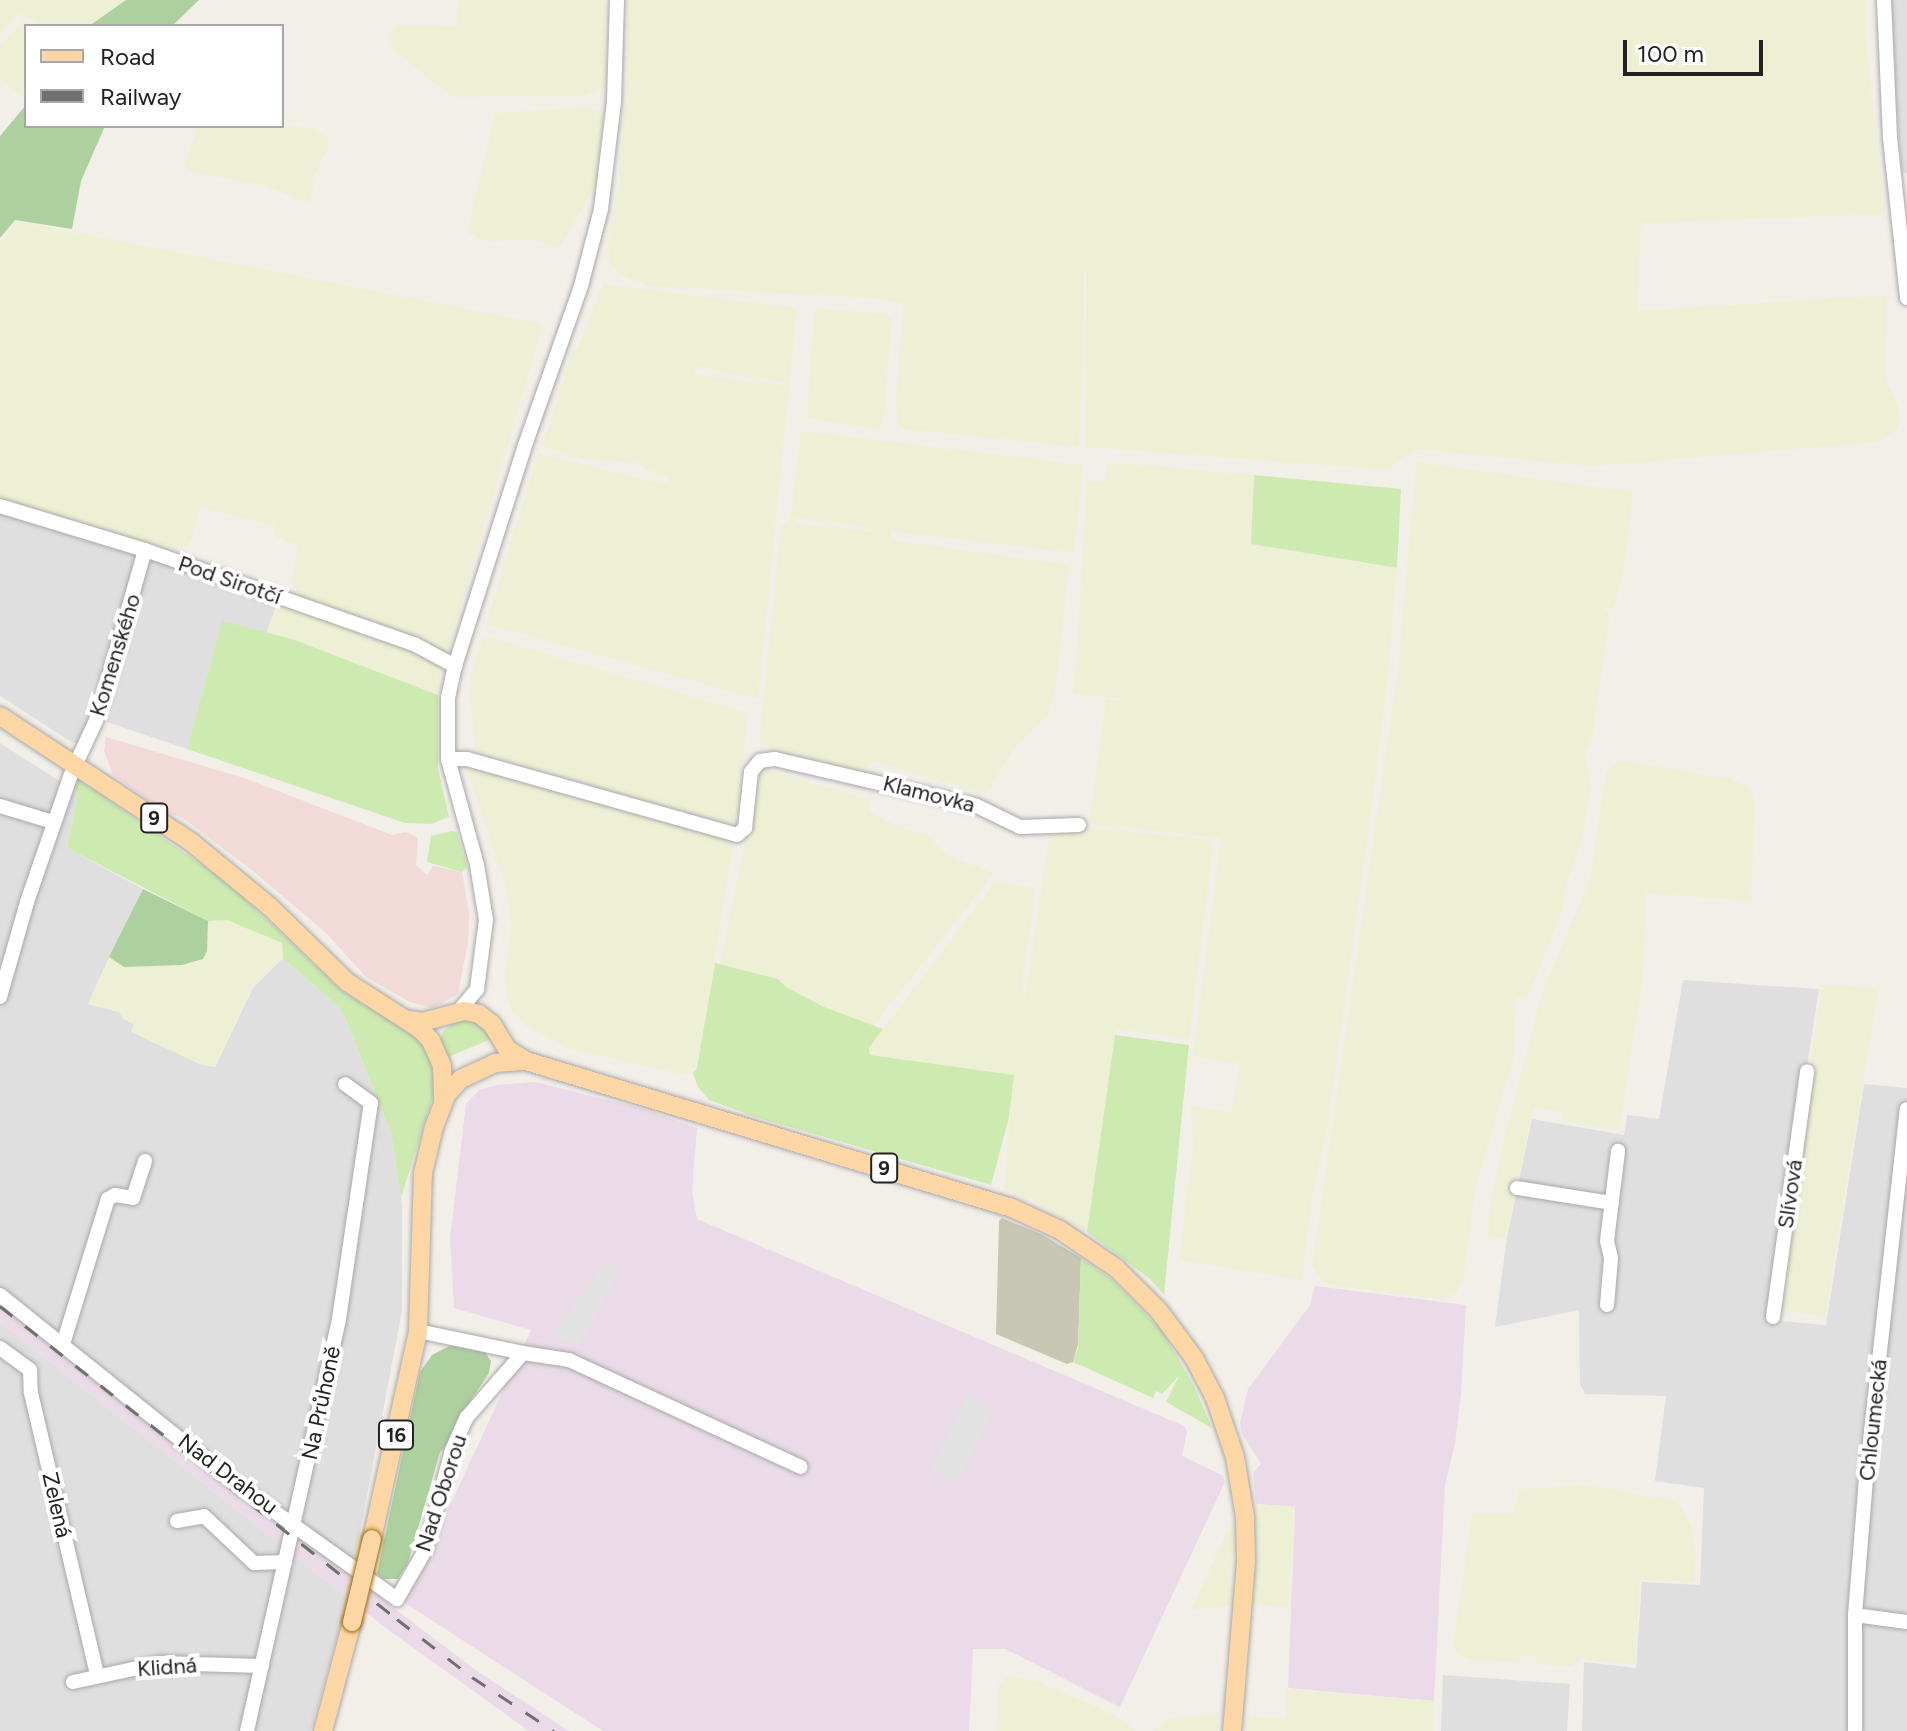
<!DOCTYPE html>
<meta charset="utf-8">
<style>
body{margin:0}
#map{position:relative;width:1907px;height:1731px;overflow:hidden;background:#f2efe9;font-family:Figtree,sans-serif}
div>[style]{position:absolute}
.residential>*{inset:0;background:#e0dfdf}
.commercial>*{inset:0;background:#f2dad9}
.industrial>*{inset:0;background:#ebdbe8}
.construction>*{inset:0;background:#c7c7b4}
.farmland>*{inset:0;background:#eef0d5;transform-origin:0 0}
.grass>*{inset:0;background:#cdebb0}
.forest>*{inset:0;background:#add19e}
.parking>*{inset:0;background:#e2e2e2;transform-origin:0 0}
.roads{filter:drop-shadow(0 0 2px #a9a9a9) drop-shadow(0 0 2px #a9a9a9)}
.minor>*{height:14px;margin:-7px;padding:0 7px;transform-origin:7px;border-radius:7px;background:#fff}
.major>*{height:18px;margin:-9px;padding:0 9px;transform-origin:9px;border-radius:9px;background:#fcd6a4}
.rail>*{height:3px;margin-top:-1.5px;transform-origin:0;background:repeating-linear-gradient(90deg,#707070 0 16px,transparent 0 32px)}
.bridges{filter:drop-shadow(0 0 2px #a06b00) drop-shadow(0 0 2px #a06b00)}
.major-bridge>*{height:18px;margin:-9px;padding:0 9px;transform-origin:9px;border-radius:9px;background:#fcd6a4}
span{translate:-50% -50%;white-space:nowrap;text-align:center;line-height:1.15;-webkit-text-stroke:8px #fff;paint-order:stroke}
.shield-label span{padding:2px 6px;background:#fff;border:2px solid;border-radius:6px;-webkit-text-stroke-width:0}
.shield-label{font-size:20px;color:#222;font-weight:700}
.street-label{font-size:22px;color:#222}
.legend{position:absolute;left:24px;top:24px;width:260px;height:104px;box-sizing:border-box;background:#fff;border:2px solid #a7a7a7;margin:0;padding:10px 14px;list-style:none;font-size:24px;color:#222}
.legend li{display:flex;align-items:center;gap:16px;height:40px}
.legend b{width:40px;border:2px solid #a7a7a7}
.scale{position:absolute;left:1623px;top:40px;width:140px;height:36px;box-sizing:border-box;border:4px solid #222;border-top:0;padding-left:10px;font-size:24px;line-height:28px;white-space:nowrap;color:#222;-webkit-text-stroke:6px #fff;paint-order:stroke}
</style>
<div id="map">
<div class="residential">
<div style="clip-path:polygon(1888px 0,1907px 0,1907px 173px,1902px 173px)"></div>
<div style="clip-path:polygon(0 513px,279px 599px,266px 634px,222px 622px,187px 749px,98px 719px,80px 743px,73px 743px,0 696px)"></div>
<div style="clip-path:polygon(0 743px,78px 793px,67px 848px,143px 889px,88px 1004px,119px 1012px,124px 1019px,134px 1024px,132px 1032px,200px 1064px,215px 1067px,253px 988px,283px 958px,342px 1010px,391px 1133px,402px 1205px,402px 1311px,352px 1574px,0 1296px)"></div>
<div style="clip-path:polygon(1683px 980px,1819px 989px,1768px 1320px,1826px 1325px,1864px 1084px,1907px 1088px,1907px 1731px,1582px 1731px,1584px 1662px,1636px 1668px,1642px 1582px,1700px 1585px,1704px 1488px,1655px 1481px,1666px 1396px,1585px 1394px,1580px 1384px,1579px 1310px,1495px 1327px,1507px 1237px,1532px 1119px,1624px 1135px,1627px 1115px,1659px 1119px)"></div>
<div style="clip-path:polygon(0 1322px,348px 1598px,311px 1731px,0 1731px)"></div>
<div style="clip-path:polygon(1443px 1675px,1570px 1684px,1567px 1731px,1441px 1731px)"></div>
</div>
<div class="commercial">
<div style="clip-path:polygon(106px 737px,244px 778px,392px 835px,406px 832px,418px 838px,416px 865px,427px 875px,433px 866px,462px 872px,469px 912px,468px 943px,458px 994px,433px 1008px,410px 1002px,366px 977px,326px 933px,253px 871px,183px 818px,165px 812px,113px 775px,104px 751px)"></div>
</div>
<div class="industrial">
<div style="clip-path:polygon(535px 1082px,644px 1109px,697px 1128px,692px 1192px,697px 1219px,1184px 1426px,1187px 1431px,1182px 1456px,1222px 1475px,1225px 1482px,1120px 1707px,1005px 1649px,973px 1649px,969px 1731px,603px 1731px,405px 1603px,531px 1330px,454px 1308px,450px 1238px,466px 1104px,479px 1090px,497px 1085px)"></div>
<div style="clip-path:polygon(1315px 1286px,1466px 1305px,1461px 1394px,1455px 1444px,1445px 1485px,1434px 1701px,1288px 1688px,1295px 1507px,1256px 1504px,1253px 1473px,1261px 1464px,1242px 1434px,1240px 1423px,1248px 1389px,1310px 1305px)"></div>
<div style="clip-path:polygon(0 1296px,399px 1612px,477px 1671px,569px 1731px,529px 1731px,387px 1629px,0 1322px)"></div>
</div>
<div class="construction">
<div style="clip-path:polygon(1002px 1218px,1043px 1235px,1081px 1258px,1078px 1344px,1073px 1362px,1067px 1364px,996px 1334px,999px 1221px)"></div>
</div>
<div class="farmland">
<div style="clip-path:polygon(0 0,126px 0,89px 26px,47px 26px,18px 14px,0 33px)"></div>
<div style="clip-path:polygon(459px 0,605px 0,604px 49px,608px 71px,604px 88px,583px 96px,452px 97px,398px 54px,387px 37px,394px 27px,402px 25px,456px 27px)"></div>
<div style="clip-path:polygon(627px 0,1865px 0,1866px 42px,1885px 214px,1641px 223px,1637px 311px,1887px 295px,1885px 378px,1899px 408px,1900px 422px,1896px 432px,1878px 442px,1593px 466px,1415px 449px,1412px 452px,1443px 456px,1410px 453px,1391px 468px,1381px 469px,1085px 447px,1086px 238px,1079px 447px,904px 429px,898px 426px,896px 400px,903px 303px,871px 298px,649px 286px,621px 275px,610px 265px,608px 241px,618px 188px,628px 67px)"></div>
<div style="clip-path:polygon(23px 21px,32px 26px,26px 26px,26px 100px,0 79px,0 47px)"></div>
<div style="clip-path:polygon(588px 107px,602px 113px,605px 125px,599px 179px,560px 248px,530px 239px,490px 242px,467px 233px,495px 113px)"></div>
<div style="clip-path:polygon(282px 125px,312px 128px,328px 137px,329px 146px,311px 183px,314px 187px,308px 203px,263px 185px,191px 172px,184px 165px,198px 126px)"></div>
<div style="clip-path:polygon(16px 221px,543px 324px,448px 652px,300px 598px,291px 582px,298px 545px,275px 537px,274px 526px,200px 507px,194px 533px,186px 547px,158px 549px,110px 530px,0 499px,0 243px)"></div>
<div style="clip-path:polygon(evenodd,603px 284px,797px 308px,758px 699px,486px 624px,538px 454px,668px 485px,668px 473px,661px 476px,633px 462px,583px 459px,542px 446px,573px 349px,577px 350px,603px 284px,696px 366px,741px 376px,785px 382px,782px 386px,693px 374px,696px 366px)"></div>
<div style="clip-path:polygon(818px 308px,884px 314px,892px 318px,883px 424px,878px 429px,807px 418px,814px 312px)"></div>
<div style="clip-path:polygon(evenodd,801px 431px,1083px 465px,1074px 553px,890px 531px,892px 540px,1069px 565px,1056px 688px,1047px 716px,1013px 750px,986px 794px,872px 761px,865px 772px,855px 771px,759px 743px,781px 525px,788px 523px,791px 515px,801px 431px,796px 518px,858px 525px,876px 532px,793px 523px,796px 518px)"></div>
<div style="clip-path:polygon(1416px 462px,1633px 492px,1626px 556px,1617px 598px,1613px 608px,1604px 608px,1610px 615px,1592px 739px,1585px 754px,1591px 785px,1582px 840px,1564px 891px,1564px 905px,1529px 995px,1516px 999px,1514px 1056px,1476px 1186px,1463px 1280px,1456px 1294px,1439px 1299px,1340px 1286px,1323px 1282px,1312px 1267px,1399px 661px)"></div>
<div style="clip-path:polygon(1120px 463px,1254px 475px,1252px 544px,1397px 568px,1387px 684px,1370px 819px,1328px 1123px,1312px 1198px,1302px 1280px,1179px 1260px,1193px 1144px,1190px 1106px,1231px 1112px,1240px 1064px,1193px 1056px,1221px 838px,1089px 823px,1106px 699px,1144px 701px,1074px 694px,1087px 481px,1104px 482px,1108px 464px)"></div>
<div style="clip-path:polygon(279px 599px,401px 645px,442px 666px,438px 695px,266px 634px)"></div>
<div style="clip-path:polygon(489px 637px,748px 713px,736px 827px,476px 751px,468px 686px,482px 640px)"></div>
<div style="clip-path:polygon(1624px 761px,1730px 779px,1751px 787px,1755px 803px,1751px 901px,1646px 893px,1643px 978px,1619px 1130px,1562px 1120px,1563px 1112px,1534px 1107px,1506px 1238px,1488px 1236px,1490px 1203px,1504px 1139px,1542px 993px,1590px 879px,1606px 772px,1613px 764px)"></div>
<div style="clip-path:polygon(466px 766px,734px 839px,700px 1053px,693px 1073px,681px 1074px,570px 1049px,526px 1026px,513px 1012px,507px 1000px,505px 978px,511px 925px,506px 888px)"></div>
<div style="clip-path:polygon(760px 768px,870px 800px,869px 811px,895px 825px,929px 836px,948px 856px,994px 873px,873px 1026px,824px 1007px,786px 987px,778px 979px,720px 964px)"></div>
<div style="clip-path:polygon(1080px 827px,1210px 840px,1213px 847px,1189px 1039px,1116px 1029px,1087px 1232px,1028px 1198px,1004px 1191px,1012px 1090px,870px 1055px,869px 1048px,995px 882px,1036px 888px,1022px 981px,1025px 999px,1050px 831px)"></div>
<div style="clip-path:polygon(227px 920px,282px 943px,285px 951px,283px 958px,252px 988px,215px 1067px,200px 1064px,131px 1032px,134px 1024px,124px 1019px,119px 1012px,88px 1004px,109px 957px,124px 967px,181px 965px,203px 959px,208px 937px,208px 921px)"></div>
<div style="clip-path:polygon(1821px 985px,1878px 988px,1825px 1317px,1782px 1310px,1779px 1300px)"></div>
<div style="clip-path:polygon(1584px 1485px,1677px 1501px,1691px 1526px,1696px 1553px,1694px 1582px,1640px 1580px,1635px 1664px,1580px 1659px,1572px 1667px,1536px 1664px,1535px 1656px,1521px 1656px,1520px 1662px,1472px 1660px,1458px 1655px,1453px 1646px,1472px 1513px,1514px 1514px,1519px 1489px)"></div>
<div style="left:1256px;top:1504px;width:39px;height:100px;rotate:4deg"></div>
<div style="clip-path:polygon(1232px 1520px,1235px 1541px,1230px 1569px,1230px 1606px,1191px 1610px)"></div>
<div style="clip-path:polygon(1008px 1675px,1036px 1681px,1097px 1707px,1123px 1720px,1135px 1731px,996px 1731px,998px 1686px)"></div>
<div style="clip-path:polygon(1285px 1689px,1434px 1701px,1433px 1731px,1246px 1731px,1247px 1716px,1285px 1719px)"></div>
<div style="clip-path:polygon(1219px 1715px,1217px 1731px,1152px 1731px,1172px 1717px)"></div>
</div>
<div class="grass">
<div style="clip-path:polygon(1254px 475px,1401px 489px,1397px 568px,1251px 544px)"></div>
<div style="clip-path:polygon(222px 621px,292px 639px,438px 695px,438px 769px,449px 817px,431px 824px,405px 823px,187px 749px)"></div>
<div style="clip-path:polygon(75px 777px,228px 883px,344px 993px,420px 1038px,430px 1054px,435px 1089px,401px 1198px,391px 1133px,342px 1010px,283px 958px,282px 943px,227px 920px,208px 921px,67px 848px,78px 793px,70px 786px)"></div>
<div style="clip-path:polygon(452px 831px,457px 832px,467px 867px,462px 872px,427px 862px,431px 836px)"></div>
<div style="clip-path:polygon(715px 963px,778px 979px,786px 987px,824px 1007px,883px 1029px,869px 1048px,870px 1055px,1014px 1075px,1009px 1117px,991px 1185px,755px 1117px,709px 1100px,698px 1087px,693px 1073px,697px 1068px)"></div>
<div style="clip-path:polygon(461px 1018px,483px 1024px,491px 1039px,446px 1058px,440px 1042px,443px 1031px)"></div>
<div style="clip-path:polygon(1115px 1035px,1189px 1045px,1164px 1295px,1150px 1279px,1087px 1232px)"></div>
<div style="clip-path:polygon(1081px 1258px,1111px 1279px,1162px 1331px,1194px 1386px,1212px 1428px,1166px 1402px,1179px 1376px,1162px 1394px,1156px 1391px,1153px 1398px,1073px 1362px,1078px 1347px)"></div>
</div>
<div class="forest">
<div style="clip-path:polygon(126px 0,199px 0,172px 26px,89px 26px)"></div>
<div style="clip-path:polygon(26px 105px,26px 126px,105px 126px,81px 181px,72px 229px,15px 220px,0 238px,0 136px)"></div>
<div style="clip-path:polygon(143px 889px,208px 921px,207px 951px,203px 959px,182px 965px,124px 967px,109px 957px)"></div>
<div style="clip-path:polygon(449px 1346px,482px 1348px,491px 1361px,489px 1373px,463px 1412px,447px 1446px,440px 1452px,408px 1563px,398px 1579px,383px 1579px,377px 1574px,420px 1372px,432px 1355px)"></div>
</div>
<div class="parking">
<div style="clip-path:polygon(606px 1263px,619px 1270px,579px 1346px,551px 1335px)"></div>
<div style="left:967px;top:1395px;width:30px;height:83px;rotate:26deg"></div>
</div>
<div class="roads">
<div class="minor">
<div style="left:1884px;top:0;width:138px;rotate:87.5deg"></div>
<div style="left:1890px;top:138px;width:161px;rotate:83.9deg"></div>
<div style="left:0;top:506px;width:152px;rotate:16.9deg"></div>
<div style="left:145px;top:550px;width:285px;rotate:19.3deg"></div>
<div style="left:414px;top:644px;width:47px;rotate:28.2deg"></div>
<div style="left:79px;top:757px;width:40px;rotate:-65deg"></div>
<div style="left:96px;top:721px;width:178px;rotate:-74deg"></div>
<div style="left:448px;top:759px;width:19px"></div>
<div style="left:467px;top:759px;width:280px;rotate:15.7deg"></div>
<div style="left:737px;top:835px;width:11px;rotate:-41deg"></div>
<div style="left:745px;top:828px;width:56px;rotate:-83.9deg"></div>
<div style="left:751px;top:772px;width:14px;rotate:-51deg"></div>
<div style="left:760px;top:761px;width:15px;rotate:-8deg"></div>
<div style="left:775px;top:759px;width:207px;rotate:13.1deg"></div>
<div style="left:977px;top:806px;width:48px;rotate:26deg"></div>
<div style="left:1020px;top:827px;width:59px;rotate:-1.9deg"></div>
<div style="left:0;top:806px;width:55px;rotate:16.8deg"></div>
<div style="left:0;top:997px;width:99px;rotate:-74.1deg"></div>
<div style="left:27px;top:902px;width:135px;rotate:-71deg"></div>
<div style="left:458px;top:1012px;width:30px;rotate:-50deg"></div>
<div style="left:477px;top:989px;width:70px;rotate:-82.6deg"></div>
<div style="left:486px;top:920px;width:56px;rotate:-99.3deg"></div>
<div style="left:477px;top:865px;width:110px;rotate:-105.3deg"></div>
<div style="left:448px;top:759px;width:61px;rotate:-90deg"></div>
<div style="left:448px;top:698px;width:33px;rotate:-78deg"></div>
<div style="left:455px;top:666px;width:229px;rotate:-72.4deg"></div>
<div style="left:524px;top:448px;width:172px;rotate:-70.6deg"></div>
<div style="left:581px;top:286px;width:80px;rotate:-75.4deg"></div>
<div style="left:601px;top:209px;width:109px;rotate:-83.1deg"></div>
<div style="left:614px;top:101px;width:101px;rotate:-88.3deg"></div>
<div style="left:1517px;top:1188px;width:96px;rotate:9deg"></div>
<div style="left:0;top:1295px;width:307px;rotate:38.7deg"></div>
<div style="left:240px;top:1487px;width:193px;rotate:35.5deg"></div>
<div style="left:397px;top:1599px;width:58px;rotate:-59.9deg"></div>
<div style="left:426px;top:1549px;width:102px;rotate:-75.3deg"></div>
<div style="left:452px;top:1450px;width:36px;rotate:-66deg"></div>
<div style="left:467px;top:1417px;width:85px;rotate:-48.8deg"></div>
<div style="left:523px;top:1353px;width:47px;rotate:8.7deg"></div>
<div style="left:569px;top:1360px;width:255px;rotate:24.8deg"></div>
<div style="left:1607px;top:1305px;width:47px;rotate:-85.1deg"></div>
<div style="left:1611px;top:1258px;width:17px;rotate:-103deg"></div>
<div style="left:1607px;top:1241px;width:91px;rotate:-83deg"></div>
<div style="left:1773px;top:1317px;width:248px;rotate:-82.1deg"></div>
<div style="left:418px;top:1331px;width:107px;rotate:11.8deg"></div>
<div style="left:63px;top:1344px;width:152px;rotate:-72.8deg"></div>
<div style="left:108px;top:1199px;width:8px;rotate:-30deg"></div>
<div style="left:115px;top:1195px;width:18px;rotate:9deg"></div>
<div style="left:133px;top:1198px;width:39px;rotate:-72deg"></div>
<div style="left:0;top:1348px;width:37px;rotate:36deg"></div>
<div style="left:30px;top:1370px;width:23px;rotate:88deg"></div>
<div style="left:31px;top:1393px;width:290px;rotate:76.8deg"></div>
<div style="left:177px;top:1521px;width:27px;rotate:-10deg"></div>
<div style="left:204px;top:1516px;width:69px;rotate:43.2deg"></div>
<div style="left:254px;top:1563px;width:31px;rotate:-2deg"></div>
<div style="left:1855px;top:1615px;width:52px;rotate:7.7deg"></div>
<div style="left:73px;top:1682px;width:89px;rotate:-12.3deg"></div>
<div style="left:160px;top:1663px;width:102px;rotate:1.7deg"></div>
<div style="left:247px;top:1731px;width:422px;rotate:-77.4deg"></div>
<div style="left:339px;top:1319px;width:218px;rotate:-81.6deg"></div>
<div style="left:371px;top:1103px;width:32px;rotate:-144deg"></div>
<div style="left:1855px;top:1731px;width:116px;rotate:-90deg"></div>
<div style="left:1855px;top:1615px;width:137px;rotate:-85.4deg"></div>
<div style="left:1866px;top:1478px;width:371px;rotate:-83.7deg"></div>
</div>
<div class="major">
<div style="left:0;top:716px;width:229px;rotate:33.4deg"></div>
<div style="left:191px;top:842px;width:102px;rotate:39.4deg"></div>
<div style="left:270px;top:907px;width:107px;rotate:44.2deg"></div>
<div style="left:347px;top:982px;width:87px;rotate:32.8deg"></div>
<div style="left:420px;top:1029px;width:16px;rotate:47deg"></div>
<div style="left:431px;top:1041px;width:27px;rotate:66deg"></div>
<div style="left:442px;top:1066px;width:36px;rotate:88deg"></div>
<div style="left:405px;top:1019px;width:17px;rotate:10deg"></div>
<div style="left:422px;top:1022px;width:43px;rotate:-14.7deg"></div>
<div style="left:464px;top:1011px;width:15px;rotate:11deg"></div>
<div style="left:479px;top:1014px;width:16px;rotate:38deg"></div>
<div style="left:492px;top:1024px;width:29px;rotate:59deg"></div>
<div style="left:507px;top:1049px;width:22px;rotate:32deg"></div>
<div style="left:526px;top:1061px;width:508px;rotate:16.83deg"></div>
<div style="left:1012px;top:1208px;width:53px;rotate:24.6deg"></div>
<div style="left:1060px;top:1230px;width:68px;rotate:34.2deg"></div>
<div style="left:1116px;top:1268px;width:61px;rotate:45deg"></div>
<div style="left:1159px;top:1311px;width:59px;rotate:53.3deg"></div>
<div style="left:1194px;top:1358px;width:45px;rotate:62.3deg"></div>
<div style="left:1215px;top:1398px;width:62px;rotate:71.3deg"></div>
<div style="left:1235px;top:1457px;width:61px;rotate:80.5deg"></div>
<div style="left:1245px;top:1517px;width:45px;rotate:88.7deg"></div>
<div style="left:1246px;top:1562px;width:170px;rotate:94.7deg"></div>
<div style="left:372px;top:1539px;width:213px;rotate:-77.5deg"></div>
<div style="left:418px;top:1331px;width:158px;rotate:-88.2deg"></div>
<div style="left:423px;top:1173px;width:47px;rotate:-76.6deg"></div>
<div style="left:434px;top:1127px;width:34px;rotate:-69deg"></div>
<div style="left:446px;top:1095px;width:22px;rotate:-47deg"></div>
<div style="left:461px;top:1079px;width:38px;rotate:-25deg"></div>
<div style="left:495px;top:1063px;width:31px;rotate:-4deg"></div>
<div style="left:323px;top:1731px;width:113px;rotate:-75.1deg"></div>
</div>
</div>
<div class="rail">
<div style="left:0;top:1306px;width:506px;rotate:38.25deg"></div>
<div style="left:397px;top:1619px;width:95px;rotate:37.7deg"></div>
<div style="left:472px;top:1677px;width:98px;rotate:33.4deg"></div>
</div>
<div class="bridges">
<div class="major-bridge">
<div style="left:352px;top:1622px;width:85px;rotate:-76.5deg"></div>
</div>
</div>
<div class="shield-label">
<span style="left:154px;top:818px">9</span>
<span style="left:884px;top:1168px">9</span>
<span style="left:396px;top:1435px">16</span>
</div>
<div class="street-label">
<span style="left:230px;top:580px;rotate:19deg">Pod Sirotčí</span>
<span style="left:115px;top:655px;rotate:-73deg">Komenského</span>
<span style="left:929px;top:794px;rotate:14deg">Klamovka</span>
<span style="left:1790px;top:1194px;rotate:-82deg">Slívová</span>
<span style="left:321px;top:1403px;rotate:-78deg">Na Průhoně</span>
<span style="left:1873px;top:1420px;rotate:-84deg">Chloumecká</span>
<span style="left:228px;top:1474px;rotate:37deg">Nad Drahou</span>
<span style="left:441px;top:1493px;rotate:-72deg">Nad Oborou</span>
<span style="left:57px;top:1505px;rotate:77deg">Zelená</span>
<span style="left:167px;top:1667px;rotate:-4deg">Klidná</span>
</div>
<ul class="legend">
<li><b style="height:10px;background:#fcd6a4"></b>Road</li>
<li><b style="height:10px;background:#707070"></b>Railway</li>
</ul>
<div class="scale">100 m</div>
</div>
